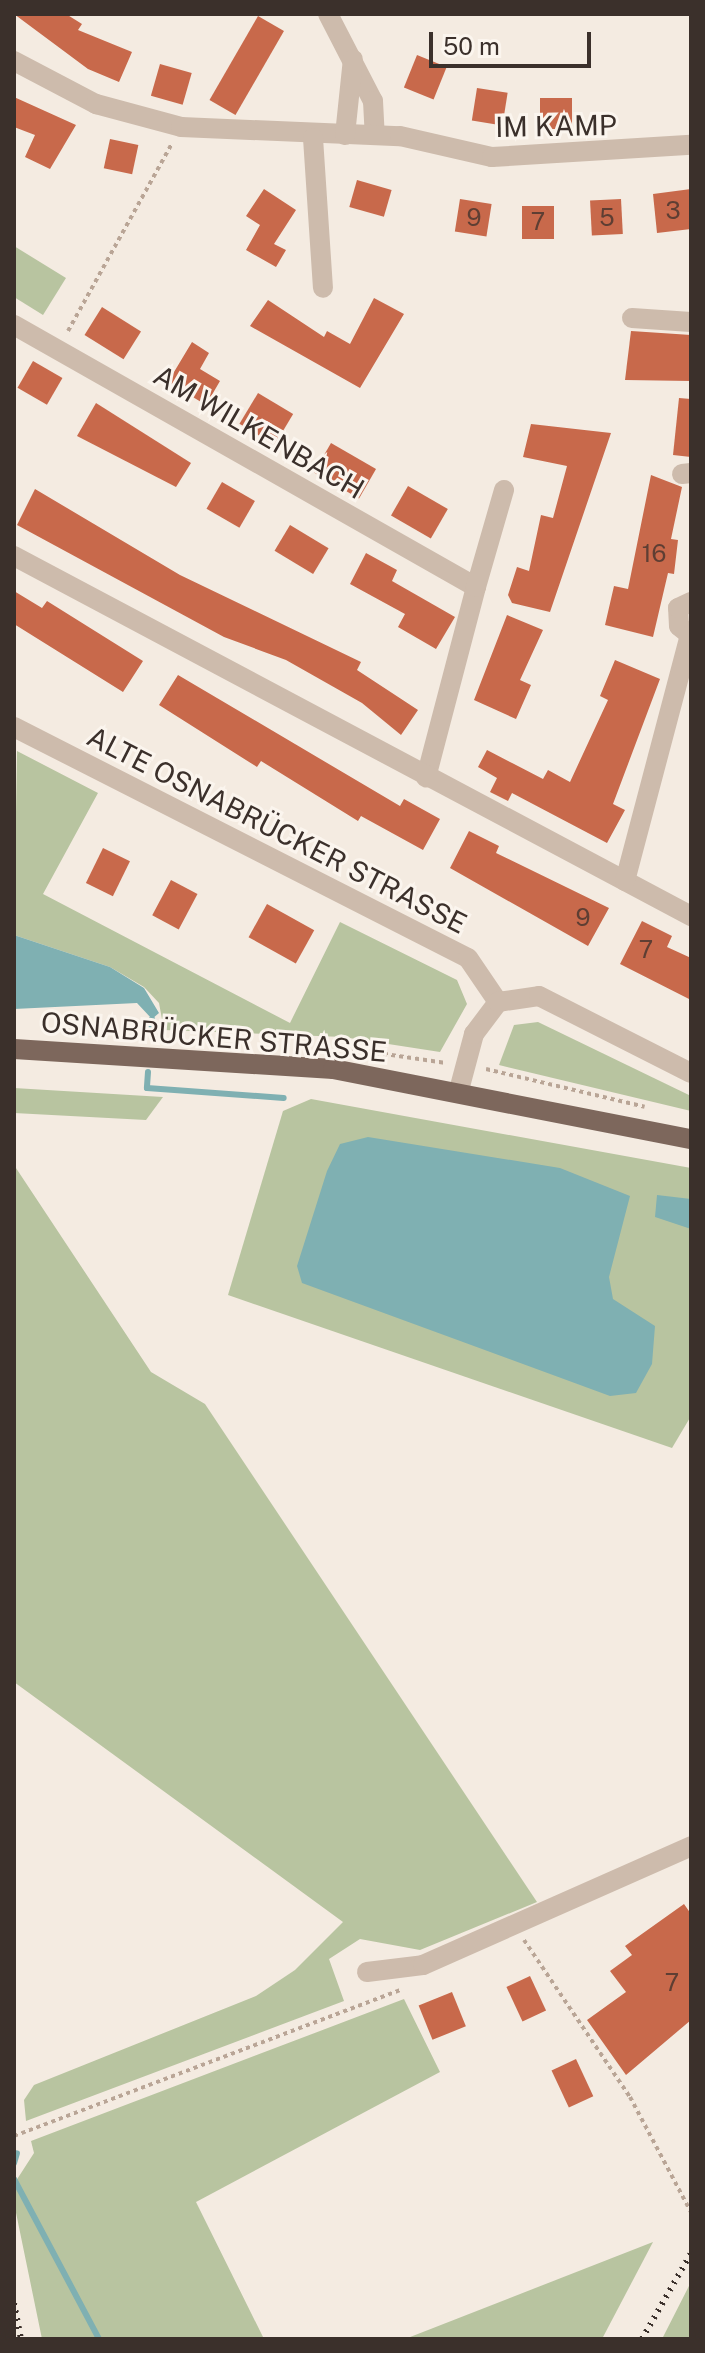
<!DOCTYPE html>
<meta charset="utf-8">
<style>
body{margin:0}
#map{position:relative;width:705px;height:2353px;overflow:hidden;background:#f4ebe1;font-family:"Public Sans",sans-serif}
div>[style]{position:absolute}
.green>*{inset:0;background:#b8c4a0}
.water>*{inset:0;background:#7fb0b2}
.stream>*{height:6px;margin:-3px;padding:0 3px;transform-origin:3px;border-radius:3px;background:#7fb0b2}
.building>*{inset:0;background:#c8694b;transform-origin:0 0}
.path>*{height:4px;margin-top:-2px;transform-origin:0;background:repeating-linear-gradient(90deg,#b9a596 0 4px,transparent 0 8px)}
.minor>*{height:20px;margin:-10px;padding:0 10px;transform-origin:10px;border-radius:10px;background:#cdbbac}
.major>*{height:20px;margin:-10px;padding:0 10px;transform-origin:10px;border-radius:10px;background:#7d675c}
.rail>*{height:6px;margin-top:-3px;transform-origin:0;background:repeating-linear-gradient(90deg,#3b302b 0 2px,transparent 0 8px)}
span{translate:-50% -50%;white-space:nowrap;text-align:center;line-height:1.15;-webkit-text-stroke:6px #fbf5ee;paint-order:stroke}
.number-label{font-size:24px;color:#5e3e33}
.number-label span{-webkit-text-stroke-width:0}
.street-label{font-size:28px;color:#3b302b}
.frame{position:absolute;inset:0;border:16px solid #3b302b;pointer-events:none}
.scale{position:absolute;left:429px;top:32px;width:162px;height:36px;box-sizing:border-box;border:4px solid #3b302b;border-top:0;padding-left:10px;font-size:24px;line-height:28px;white-space:nowrap;color:#3b302b;-webkit-text-stroke:6px #fbf5ee;paint-order:stroke}
</style>
<div id="map">
<div class="green">
<div style="clip-path:polygon(14px 246px,66px 278px,43px 315px,14px 297px)"></div>
<div style="clip-path:polygon(17px 751px,98px 793px,43px 894px,290px 1023px,340px 922px,457px 980px,467px 1004px,440px 1052px,343px 1037px,164px 1030px,159px 1003px,144px 987px,110px 967px,14px 935px)"></div>
<div style="clip-path:polygon(538px 1022px,691px 1096px,691px 1111px,499px 1065px,514px 1025px)"></div>
<div style="clip-path:polygon(14px 1088px,163px 1097px,146px 1120px,14px 1113px)"></div>
<div style="clip-path:polygon(311px 1099px,691px 1168px,691px 1416px,672px 1448px,228px 1295px,283px 1111px)"></div>
<div style="clip-path:polygon(14px 1165px,151px 1372px,205px 1404px,537px 1902px,420px 1950px,360px 1939px,329px 1959px,344px 2001px,26px 2121px,24px 2100px,34px 2085px,256px 1996px,295px 1970px,343px 1922px,14px 1682px)"></div>
<div style="clip-path:polygon(404px 1999px,440px 2072px,196px 2202px,264px 2339px,42px 2339px,14px 2203px,14px 2184px,34px 2153px,31px 2141px)"></div>
<div style="clip-path:polygon(653px 2242px,602px 2339px,405px 2339px)"></div>
<div style="clip-path:polygon(691px 2282px,691px 2339px,661px 2339px,662px 2339px)"></div>
</div>
<div class="water">
<div style="clip-path:polygon(14px 935px,110px 967px,144px 988px,159px 1013px,152px 1019px,137px 1003px,14px 1009px)"></div>
<div style="clip-path:polygon(368px 1137px,560px 1168px,630px 1196px,609px 1277px,613px 1299px,655px 1326px,652px 1364px,636px 1393px,610px 1396px,302px 1283px,297px 1266px,327px 1171px,340px 1144px)"></div>
<div style="clip-path:polygon(657px 1195px,691px 1199px,691px 1229px,655px 1217px)"></div>
</div>
<div class="stream">
<div style="left:151px;top:1033px;width:14px;rotate:-86deg"></div>
<div style="left:148px;top:1072px;width:16px;rotate:94deg"></div>
<div style="left:147px;top:1088px;width:137px;rotate:4.2deg"></div>
<div style="left:14px;top:2163px;width:10px;rotate:-73deg"></div>
<div style="left:14px;top:2179px;width:181px;rotate:62deg"></div>
</div>
<div class="building">
<div style="clip-path:polygon(14px 14px,66px 14px,82px 24px,78px 30px,132px 52px,119px 82px,88px 69px)"></div>
<div style="left:258px;top:16px;width:30px;height:97px;rotate:30deg"></div>
<div style="left:417px;top:55px;width:32px;height:35px;rotate:22deg"></div>
<div style="left:160px;top:64px;width:33px;height:33px;rotate:16deg"></div>
<div style="left:477px;top:88px;width:31px;height:33px;rotate:9deg"></div>
<div style="clip-path:polygon(14px 97px,76px 125px,50px 169px,25px 157px,35px 135px,14px 127px)"></div>
<div style="left:572px;top:98px;width:31px;height:32px;rotate:90deg"></div>
<div style="left:110px;top:139px;width:29px;height:30px;rotate:12deg"></div>
<div style="left:357px;top:180px;width:36px;height:28px;rotate:16deg"></div>
<div style="clip-path:polygon(264px 189px,296px 210px,274px 244px,286px 250px,276px 267px,246px 250px,260px 225px,246px 216px)"></div>
<div style="clip-path:polygon(691px 189px,691px 229px,657px 233px,653px 194px)"></div>
<div style="left:460px;top:199px;width:32px;height:33px;rotate:9deg"></div>
<div style="left:621px;top:199px;width:35px;height:31px;rotate:87deg"></div>
<div style="left:522px;top:206px;width:32px;height:33px"></div>
<div style="clip-path:polygon(374px 298px,404px 314px,360px 388px,250px 326px,268px 300px,324px 337px,327px 331px,350px 344px)"></div>
<div style="left:102px;top:307px;width:46px;height:33px;rotate:32deg"></div>
<div style="clip-path:polygon(631px 331px,691px 335px,691px 381px,625px 380px)"></div>
<div style="clip-path:polygon(192px 342px,209px 353px,200px 369px,220px 381px,206px 405px,168px 382px)"></div>
<div style="left:33px;top:361px;width:34px;height:31px;rotate:30deg"></div>
<div style="left:258px;top:393px;width:41px;height:36px;rotate:31deg"></div>
<div style="clip-path:polygon(679px 398px,691px 399px,691px 457px,673px 455px)"></div>
<div style="clip-path:polygon(96px 403px,191px 463px,176px 487px,77px 436px)"></div>
<div style="clip-path:polygon(531px 424px,611px 433px,550px 612px,512px 603px,508px 595px,517px 567px,529px 571px,541px 515px,553px 518px,567px 466px,523px 457px)"></div>
<div style="left:331px;top:443px;width:52px;height:34px;rotate:30deg"></div>
<div style="clip-path:polygon(651px 475px,682px 487px,671px 539px,678px 540px,674px 574px,668px 573px,653px 637px,605px 625px,614px 586px,628px 589px)"></div>
<div style="left:222px;top:482px;width:38px;height:31px;rotate:30deg"></div>
<div style="left:408px;top:486px;width:46px;height:34px;rotate:30deg"></div>
<div style="clip-path:polygon(35px 489px,180px 575px,361px 662px,357px 670px,418px 710px,401px 735px,362px 703px,286px 660px,224px 637px,17px 525px)"></div>
<div style="left:290px;top:525px;width:45px;height:30px;rotate:31deg"></div>
<div style="clip-path:polygon(366px 553px,397px 570px,392px 581px,455px 617px,436px 649px,398px 627px,405px 614px,350px 584px)"></div>
<div style="clip-path:polygon(14px 591px,42px 608px,47px 601px,143px 661px,123px 692px,14px 624px)"></div>
<div style="clip-path:polygon(507px 615px,543px 630px,520px 680px,531px 685px,516px 719px,474px 700px)"></div>
<div style="clip-path:polygon(615px 660px,660px 679px,613px 804px,625px 810px,607px 843px,512px 793px,508px 801px,490px 792px,497px 778px,478px 767px,487px 750px,543px 779px,548px 770px,570px 782px,608px 700px,600px 696px)"></div>
<div style="clip-path:polygon(178px 675px,400px 806px,404px 799px,440px 819px,423px 850px,361px 816px,358px 821px,261px 761px,257px 767px,159px 705px)"></div>
<div style="clip-path:polygon(469px 831px,499px 846px,496px 853px,609px 908px,588px 946px,450px 868px)"></div>
<div style="left:103px;top:848px;width:30px;height:39px;rotate:26deg"></div>
<div style="left:171px;top:880px;width:30px;height:40px;rotate:28deg"></div>
<div style="left:267px;top:904px;width:54px;height:38px;rotate:29deg"></div>
<div style="clip-path:polygon(642px 921px,672px 936px,667px 947px,691px 958px,691px 1000px,620px 964px)"></div>
<div style="clip-path:polygon(684px 1904px,691px 1914px,691px 2020px,626px 2075px,587px 2020px,626px 1992px,610px 1971px,632px 1955px,625px 1946px)"></div>
<div style="left:530px;top:1976px;width:38px;height:26px;rotate:65deg"></div>
<div style="left:452px;top:1992px;width:37px;height:36px;rotate:68deg"></div>
<div style="left:576px;top:2059px;width:41px;height:27px;rotate:65deg"></div>
</div>
<div class="path">
<div style="left:68px;top:331px;width:215px;rotate:-61deg"></div>
<div style="left:344px;top:1048px;width:103px;rotate:8.4deg"></div>
<div style="left:486px;top:1069px;width:163px;rotate:13.4deg"></div>
<div style="left:524px;top:1940px;width:189px;rotate:56deg"></div>
<div style="left:630px;top:2097px;width:130px;rotate:62.1deg"></div>
<div style="left:14px;top:2136px;width:414px;rotate:-20.7deg"></div>
</div>
<div class="minor">
<div style="left:328px;top:14px;width:98px;rotate:62.7deg"></div>
<div style="left:373px;top:101px;width:33px;rotate:87deg"></div>
<div style="left:14px;top:61px;width:93px;rotate:27.7deg"></div>
<div style="left:96px;top:104px;width:88px;rotate:15.1deg"></div>
<div style="left:181px;top:127px;width:219px;rotate:2.4deg"></div>
<div style="left:400px;top:136px;width:94px;rotate:12.9deg"></div>
<div style="left:492px;top:157px;width:199px;rotate:-3.5deg"></div>
<div style="left:345px;top:135px;width:76px;rotate:-84deg"></div>
<div style="left:313px;top:138px;width:150px;rotate:86.2deg"></div>
<div style="left:632px;top:318px;width:59px;rotate:3.9deg"></div>
<div style="left:14px;top:325px;width:531px;rotate:29.56deg"></div>
<div style="left:476px;top:587px;width:197px;rotate:104.7deg"></div>
<div style="left:682px;top:474px;width:9px;rotate:-6deg"></div>
<div style="left:14px;top:556px;width:767px;rotate:28deg"></div>
<div style="left:476px;top:587px;width:101px;rotate:-73.9deg"></div>
<div style="left:690px;top:635px;width:14px;rotate:-141deg"></div>
<div style="left:679px;top:626px;width:18px;rotate:-93deg"></div>
<div style="left:678px;top:608px;width:14px;rotate:-25deg"></div>
<div style="left:14px;top:727px;width:509px;rotate:26.97deg"></div>
<div style="left:468px;top:958px;width:53px;rotate:55.7deg"></div>
<div style="left:625px;top:881px;width:254px;rotate:-75.2deg"></div>
<div style="left:459px;top:1090px;width:58px;rotate:-75deg"></div>
<div style="left:474px;top:1034px;width:40px;rotate:-53deg"></div>
<div style="left:498px;top:1002px;width:41px;rotate:-8.3deg"></div>
<div style="left:539px;top:996px;width:170px;rotate:26.9deg"></div>
<div style="left:367px;top:1972px;width:56px;rotate:-7.1deg"></div>
<div style="left:423px;top:1965px;width:293px;rotate:-23.9deg"></div>
</div>
<div class="major">
<div style="left:14px;top:1049px;width:320px;rotate:3.6deg"></div>
<div style="left:333px;top:1069px;width:365px;rotate:11.1deg"></div>
</div>
<div class="rail">
<div style="left:14px;top:2303px;width:37px;rotate:79deg"></div>
<div style="left:642px;top:2339px;width:99px;rotate:-60.3deg"></div>
</div>
<div class="number-label">
<span style="left:673px;top:211px">3</span>
<span style="left:474px;top:218px">9</span>
<span style="left:607px;top:218px">5</span>
<span style="left:538px;top:222px">7</span>
<span style="left:654px;top:554px">16</span>
<span style="left:583px;top:918px">9</span>
<span style="left:646px;top:950px">7</span>
<span style="left:672px;top:1983px">7</span>
</div>
<div class="street-label">
<span style="left:556px;top:126px;rotate:-1deg">IM KAMP</span>
<span style="left:259px;top:432px;rotate:30deg">AM WILKENBACH</span>
<span style="left:277px;top:830px;rotate:27deg">ALTE OSNABRÜCKER STRASSE</span>
<span style="left:214px;top:1037px;rotate:5deg">OSNABRÜCKER STRASSE</span>
</div>
<div class="frame"></div>
<div class="scale">50 m</div>
</div>
